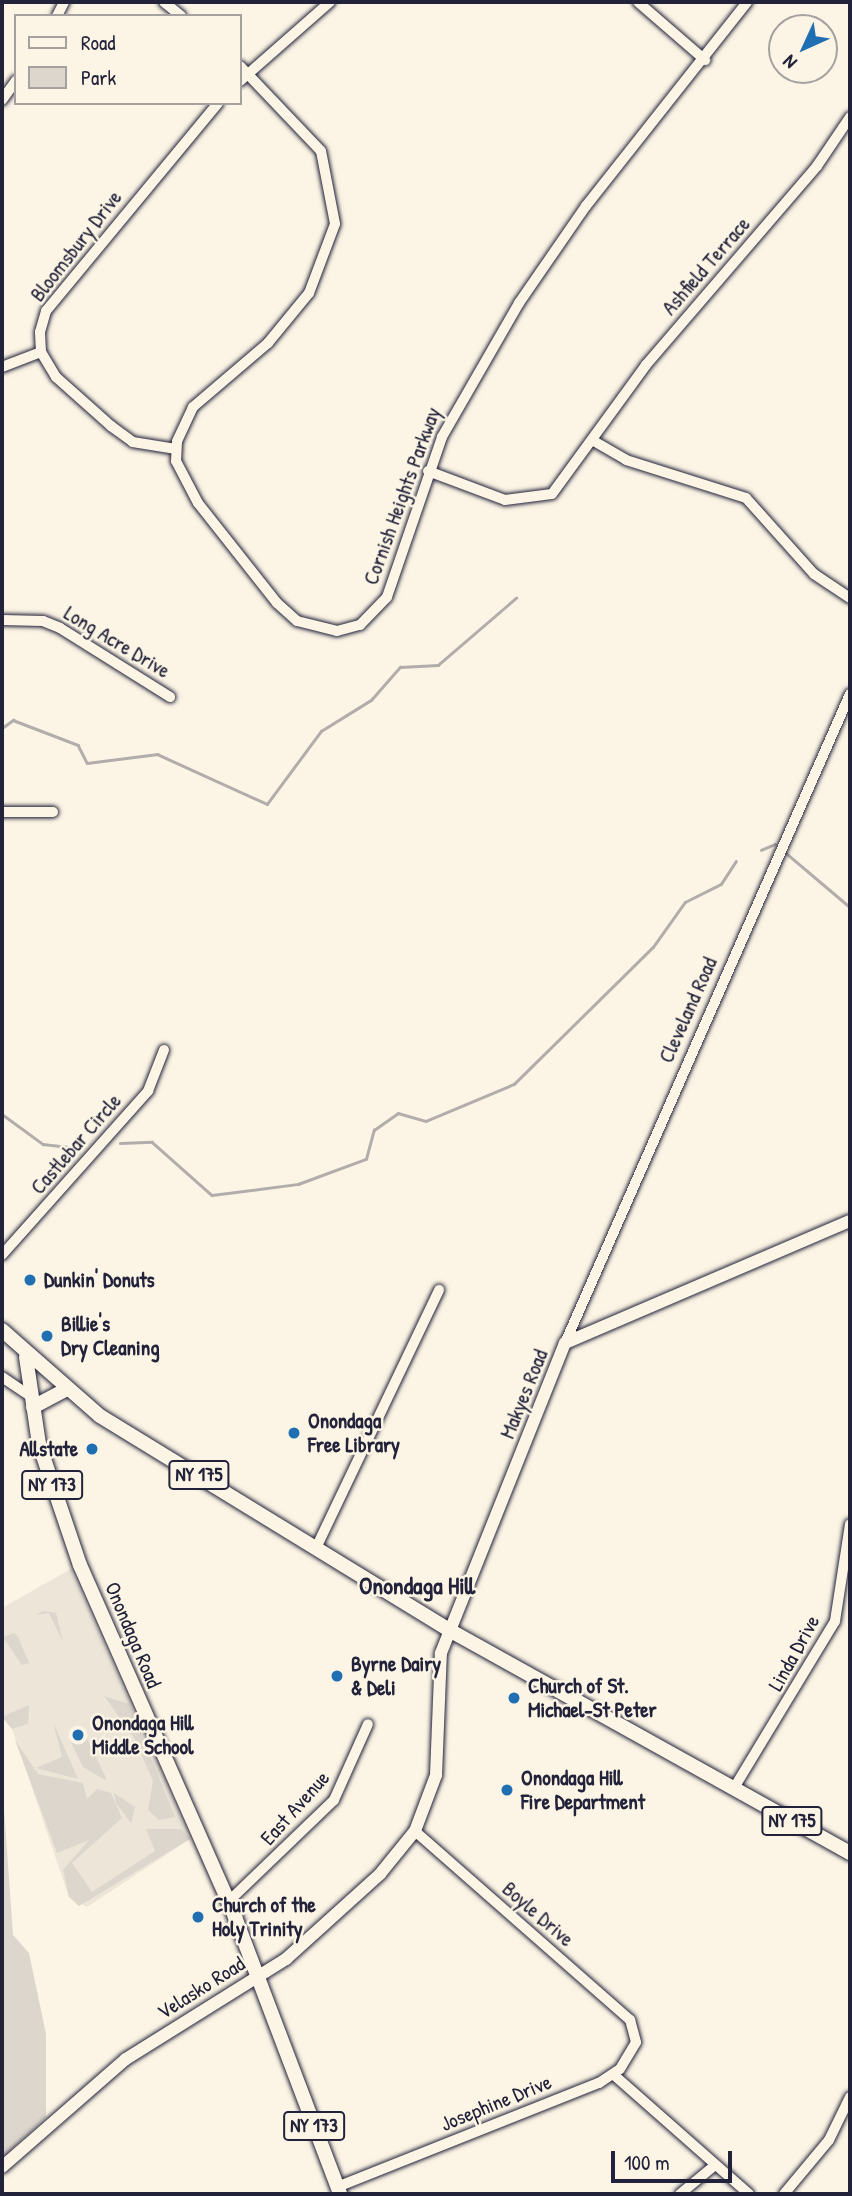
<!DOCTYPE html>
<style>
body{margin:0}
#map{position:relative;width:852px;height:2196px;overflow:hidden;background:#fcf5e5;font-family:"Patrick Hand",sans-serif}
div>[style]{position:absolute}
.built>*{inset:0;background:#ece5d8}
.green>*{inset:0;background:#dcd6cc}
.stream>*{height:2.5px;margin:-1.25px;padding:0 1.25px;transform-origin:1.25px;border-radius:1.25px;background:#b2adab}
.roads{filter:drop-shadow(0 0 2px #22223b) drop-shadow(0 0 2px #22223b)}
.minor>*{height:10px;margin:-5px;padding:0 5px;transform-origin:5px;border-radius:5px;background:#fcf5e5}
.tertiary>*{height:12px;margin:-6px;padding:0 6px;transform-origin:6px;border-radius:6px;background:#fcf5e5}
.primary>*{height:14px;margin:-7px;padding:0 7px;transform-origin:7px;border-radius:7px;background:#fcf5e5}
.dots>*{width:19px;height:19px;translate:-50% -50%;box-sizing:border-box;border:4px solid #fcf5e5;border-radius:50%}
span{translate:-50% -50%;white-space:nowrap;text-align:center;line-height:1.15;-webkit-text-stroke:5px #fcf5e5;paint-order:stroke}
.shield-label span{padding:2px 5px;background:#fcf5e5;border:2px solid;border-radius:5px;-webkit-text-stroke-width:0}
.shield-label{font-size:19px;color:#22223b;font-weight:700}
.street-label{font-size:21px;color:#22223b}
.poi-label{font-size:21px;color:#22223b;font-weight:700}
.left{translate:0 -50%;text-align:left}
.right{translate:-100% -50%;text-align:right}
.quarter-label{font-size:24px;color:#22223b;font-weight:700}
.frame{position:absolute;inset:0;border:4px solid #22223b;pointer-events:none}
.legend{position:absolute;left:14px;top:14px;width:228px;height:91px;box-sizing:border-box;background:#fcf5e5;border:2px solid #a5a1a1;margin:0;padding:9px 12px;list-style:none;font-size:21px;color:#22223b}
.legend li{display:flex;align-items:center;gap:14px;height:35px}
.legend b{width:35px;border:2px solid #a5a1a1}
.north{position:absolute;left:768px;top:14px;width:70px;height:70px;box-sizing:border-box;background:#fcf5e5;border:2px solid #a5a1a1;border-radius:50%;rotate:225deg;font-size:19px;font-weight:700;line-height:28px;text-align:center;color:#22223b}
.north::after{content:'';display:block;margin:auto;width:24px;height:32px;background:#1f6fb2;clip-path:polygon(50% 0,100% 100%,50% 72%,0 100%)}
.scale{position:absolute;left:611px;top:2151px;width:121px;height:32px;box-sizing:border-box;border:4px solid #22223b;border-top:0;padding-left:9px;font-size:21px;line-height:24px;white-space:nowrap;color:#22223b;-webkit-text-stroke:5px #fcf5e5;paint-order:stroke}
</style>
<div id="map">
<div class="built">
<div style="clip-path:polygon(71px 1569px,190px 1839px,87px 1907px,69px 1897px,9px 1720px,2px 1717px,2px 1608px)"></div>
</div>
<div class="green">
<div style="clip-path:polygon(43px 1611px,56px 1613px,63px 1642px,49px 1613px,35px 1615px)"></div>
<div style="clip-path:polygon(14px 1633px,18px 1637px,29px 1663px,22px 1665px,3px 1637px)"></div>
<div style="clip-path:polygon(104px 1696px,129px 1704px,175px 1817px,159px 1820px,148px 1810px,153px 1781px,134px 1738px)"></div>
<div style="clip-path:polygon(29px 1705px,28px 1724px,12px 1729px,2px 1717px)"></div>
<div style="clip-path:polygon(53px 1722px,78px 1779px,36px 1768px,62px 1757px)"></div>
<div style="clip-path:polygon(84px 1732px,106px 1778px,105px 1780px,83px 1767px,69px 1738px)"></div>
<div style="clip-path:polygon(15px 1740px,38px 1774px,83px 1783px,87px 1799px,97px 1789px,111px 1793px,122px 1818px,72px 1863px,92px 1892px,155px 1851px,146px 1829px,181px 1829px,190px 1839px,79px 1906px,69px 1897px,63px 1870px,89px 1840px,57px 1853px)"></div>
<div style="clip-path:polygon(2px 1780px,13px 1935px,29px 1953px,46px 2034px,46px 2117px,3px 2157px)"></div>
<div style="clip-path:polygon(114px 1793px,135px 1807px,131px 1823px,116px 1803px)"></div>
</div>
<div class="stream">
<div style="left:2px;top:728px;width:14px;rotate:-36deg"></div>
<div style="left:13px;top:720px;width:70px;rotate:21deg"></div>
<div style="left:78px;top:745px;width:20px;rotate:63deg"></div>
<div style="left:87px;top:763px;width:71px;rotate:-7.3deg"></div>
<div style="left:157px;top:754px;width:121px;rotate:24.4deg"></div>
<div style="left:267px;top:804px;width:91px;rotate:-53.5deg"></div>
<div style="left:321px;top:731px;width:59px;rotate:-31.8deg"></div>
<div style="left:371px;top:700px;width:44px;rotate:-48.7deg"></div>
<div style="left:400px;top:667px;width:38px;rotate:-3deg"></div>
<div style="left:438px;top:665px;width:103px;rotate:-40.7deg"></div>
<div style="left:761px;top:850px;width:15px;rotate:-23deg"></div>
<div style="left:786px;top:853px;width:84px;rotate:40.2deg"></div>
<div style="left:2px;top:1114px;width:51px;rotate:36.2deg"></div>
<div style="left:43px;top:1144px;width:25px;rotate:7deg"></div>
<div style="left:120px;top:1143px;width:32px;rotate:-2deg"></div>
<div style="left:152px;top:1142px;width:80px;rotate:41.5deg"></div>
<div style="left:212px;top:1195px;width:87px;rotate:-7.3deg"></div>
<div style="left:298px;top:1184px;width:72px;rotate:-20.2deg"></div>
<div style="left:366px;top:1159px;width:30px;rotate:-75deg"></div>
<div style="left:374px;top:1130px;width:29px;rotate:-35deg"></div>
<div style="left:398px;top:1113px;width:29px;rotate:16deg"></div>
<div style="left:426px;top:1121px;width:95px;rotate:-22.8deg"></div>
<div style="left:514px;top:1084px;width:195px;rotate:-44.6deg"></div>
<div style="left:653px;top:947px;width:55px;rotate:-54.6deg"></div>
<div style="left:685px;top:902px;width:40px;rotate:-26.6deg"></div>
<div style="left:721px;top:884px;width:27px;rotate:-57deg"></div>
</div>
<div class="roads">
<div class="minor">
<div style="left:164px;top:2px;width:22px;rotate:39deg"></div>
<div style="left:638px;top:2px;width:89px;rotate:40.9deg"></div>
<div style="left:57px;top:16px;width:16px;rotate:-63deg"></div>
<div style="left:240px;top:66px;width:117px;rotate:46.4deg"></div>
<div style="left:321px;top:151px;width:74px;rotate:79.1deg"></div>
<div style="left:335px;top:224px;width:74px;rotate:110.6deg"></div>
<div style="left:309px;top:293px;width:65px;rotate:129.4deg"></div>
<div style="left:268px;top:343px;width:99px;rotate:139.5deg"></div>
<div style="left:193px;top:407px;width:38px;rotate:115deg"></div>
<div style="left:177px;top:442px;width:19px;rotate:93deg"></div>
<div style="left:176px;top:461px;width:47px;rotate:62.4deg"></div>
<div style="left:198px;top:503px;width:127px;rotate:51.7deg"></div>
<div style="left:277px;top:603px;width:27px;rotate:42deg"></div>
<div style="left:297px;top:621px;width:41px;rotate:14deg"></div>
<div style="left:337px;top:631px;width:24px;rotate:-15deg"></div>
<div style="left:360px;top:625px;width:39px;rotate:-46deg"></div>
<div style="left:387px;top:597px;width:169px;rotate:-71deg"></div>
<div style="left:442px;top:437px;width:155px;rotate:-60.1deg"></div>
<div style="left:519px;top:303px;width:118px;rotate:-55.4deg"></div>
<div style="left:586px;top:206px;width:260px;rotate:-51.7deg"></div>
<div style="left:240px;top:81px;width:120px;rotate:-41.3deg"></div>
<div style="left:2px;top:100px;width:24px;rotate:-54deg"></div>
<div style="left:2px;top:367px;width:42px;rotate:-21deg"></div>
<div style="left:592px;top:440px;width:39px;rotate:30deg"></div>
<div style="left:626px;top:460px;width:126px;rotate:17.6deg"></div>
<div style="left:746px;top:498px;width:102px;rotate:48.2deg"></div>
<div style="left:814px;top:574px;width:43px;rotate:33.7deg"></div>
<div style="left:176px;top:449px;width:44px;rotate:-170.8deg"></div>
<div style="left:133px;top:442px;width:27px;rotate:-144deg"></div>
<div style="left:111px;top:426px;width:74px;rotate:-138.3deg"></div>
<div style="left:56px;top:377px;width:29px;rotate:-121deg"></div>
<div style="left:41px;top:352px;width:20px;rotate:-93deg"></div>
<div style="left:40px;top:332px;width:22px;rotate:-74deg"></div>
<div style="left:46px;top:311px;width:270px;rotate:-50.4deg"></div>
<div style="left:428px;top:471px;width:82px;rotate:20.6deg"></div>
<div style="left:505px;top:500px;width:47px;rotate:-7.3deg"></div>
<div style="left:552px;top:494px;width:160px;rotate:-53.9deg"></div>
<div style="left:646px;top:365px;width:262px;rotate:-49.3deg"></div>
<div style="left:817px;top:166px;width:59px;rotate:-56deg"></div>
<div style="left:2px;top:620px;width:41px;rotate:1.4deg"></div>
<div style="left:43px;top:621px;width:18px;rotate:22deg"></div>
<div style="left:60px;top:628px;width:130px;rotate:32.1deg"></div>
<div style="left:2px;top:812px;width:51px"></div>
<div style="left:2px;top:1255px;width:220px;rotate:-48.3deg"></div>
<div style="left:148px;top:1091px;width:44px;rotate:-68.7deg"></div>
<div style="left:565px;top:1343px;width:709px;rotate:-66.29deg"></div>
<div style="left:2px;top:1377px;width:36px;rotate:34deg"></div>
<div style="left:316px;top:1548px;width:286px;rotate:-64.5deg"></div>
<div style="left:734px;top:1788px;width:195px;rotate:-58.8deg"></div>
<div style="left:835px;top:1621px;width:98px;rotate:-81.2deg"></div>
<div style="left:228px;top:1902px;width:147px;rotate:-43.9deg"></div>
<div style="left:334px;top:1800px;width:83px;rotate:-65.9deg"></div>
<div style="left:614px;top:2075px;width:180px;rotate:41.4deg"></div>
<div style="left:337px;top:2187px;width:282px;rotate:-21.7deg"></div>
<div style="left:599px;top:2083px;width:25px;rotate:-34deg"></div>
<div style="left:620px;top:2069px;width:31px;rotate:-59deg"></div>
<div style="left:636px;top:2042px;width:23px;rotate:-105deg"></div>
<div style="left:630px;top:2020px;width:286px;rotate:-138.7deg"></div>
<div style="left:680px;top:2194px;width:44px;rotate:-39.5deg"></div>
<div style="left:784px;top:2194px;width:70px;rotate:-50.2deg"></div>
<div style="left:829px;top:2140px;width:48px;rotate:-64deg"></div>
</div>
<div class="tertiary">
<div style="left:2px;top:2167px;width:164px;rotate:-41.1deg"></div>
<div style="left:126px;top:2059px;width:189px;rotate:-32deg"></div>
<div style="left:286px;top:1959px;width:127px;rotate:-42.1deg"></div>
<div style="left:380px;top:1874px;width:55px;rotate:-50.9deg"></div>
<div style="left:415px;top:1831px;width:60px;rotate:-69.4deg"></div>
<div style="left:436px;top:1775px;width:122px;rotate:-87.7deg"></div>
<div style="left:441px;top:1653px;width:334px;rotate:-68.2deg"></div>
<div style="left:565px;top:1343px;width:310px;rotate:-23.2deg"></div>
</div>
<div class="primary">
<div style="left:2px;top:1330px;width:130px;rotate:41.3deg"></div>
<div style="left:100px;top:1416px;width:412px;rotate:31.5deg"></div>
<div style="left:451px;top:1631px;width:457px;rotate:29.1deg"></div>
<div style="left:26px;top:1357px;width:88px;rotate:81.5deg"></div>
<div style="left:39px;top:1444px;width:128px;rotate:71.3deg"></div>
<div style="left:80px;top:1565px;width:385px;rotate:66.2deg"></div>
<div style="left:235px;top:1917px;width:296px;rotate:69.2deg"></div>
<div style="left:33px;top:1407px;width:36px;rotate:-28deg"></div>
</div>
</div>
<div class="dots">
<div style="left:30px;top:1280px;background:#1f6fb2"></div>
<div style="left:47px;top:1336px;background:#1f6fb2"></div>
<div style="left:294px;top:1433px;background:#1f6fb2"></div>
<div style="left:92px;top:1449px;background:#1f6fb2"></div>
<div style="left:337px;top:1676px;background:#1f6fb2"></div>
<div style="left:514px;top:1698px;background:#1f6fb2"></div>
<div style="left:78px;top:1735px;background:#1f6fb2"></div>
<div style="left:507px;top:1790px;background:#1f6fb2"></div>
<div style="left:198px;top:1917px;background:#1f6fb2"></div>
</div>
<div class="shield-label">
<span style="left:199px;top:1475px">NY 175</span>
<span style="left:52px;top:1485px">NY 173</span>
<span style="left:792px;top:1821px">NY 175</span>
<span style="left:314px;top:2126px">NY 173</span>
</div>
<div class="street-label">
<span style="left:76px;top:246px;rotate:-52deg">Bloomsbury Drive</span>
<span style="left:706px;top:266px;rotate:-49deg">Ashfield Terrace</span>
<span style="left:402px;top:496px;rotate:-70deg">Cornish Heights Parkway</span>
<span style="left:117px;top:642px;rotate:31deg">Long Acre Drive</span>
<span style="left:688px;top:1010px;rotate:-66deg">Cleveland Road</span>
<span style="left:76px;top:1144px;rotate:-49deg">Castlebar Circle</span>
<span style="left:524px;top:1394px;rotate:-68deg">Makyes Road</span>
<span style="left:133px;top:1635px;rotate:67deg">Onondaga Road</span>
<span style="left:794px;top:1653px;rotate:-61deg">Linda Drive</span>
<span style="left:295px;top:1808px;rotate:-48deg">East Avenue</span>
<span style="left:538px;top:1914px;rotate:41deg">Boyle Drive</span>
<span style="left:201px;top:1988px;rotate:-32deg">Velasko Road</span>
<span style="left:496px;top:2103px;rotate:-22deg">Josephine Drive</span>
</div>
<div class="poi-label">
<span class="left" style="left:44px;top:1280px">Dunkin' Donuts</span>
<span class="left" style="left:61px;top:1336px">Billie's<br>Dry Cleaning</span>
<span class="left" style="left:308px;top:1433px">Onondaga<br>Free Library</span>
<span class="right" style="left:78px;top:1449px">Allstate</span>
<span class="left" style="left:351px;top:1676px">Byrne Dairy<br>&amp; Deli</span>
<span class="left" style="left:528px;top:1698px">Church of St.<br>Michael-St Peter</span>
<span class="left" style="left:92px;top:1735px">Onondaga Hill<br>Middle School</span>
<span class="left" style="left:521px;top:1790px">Onondaga Hill<br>Fire Department</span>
<span class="left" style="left:212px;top:1917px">Church of the<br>Holy Trinity</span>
</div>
<div class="quarter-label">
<span style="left:417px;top:1586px">Onondaga Hill</span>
</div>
<div class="frame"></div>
<ul class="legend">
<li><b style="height:9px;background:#fcf5e5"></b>Road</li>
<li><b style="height:19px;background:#dcd6cc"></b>Park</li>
</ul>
<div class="north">N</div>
<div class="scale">100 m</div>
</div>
